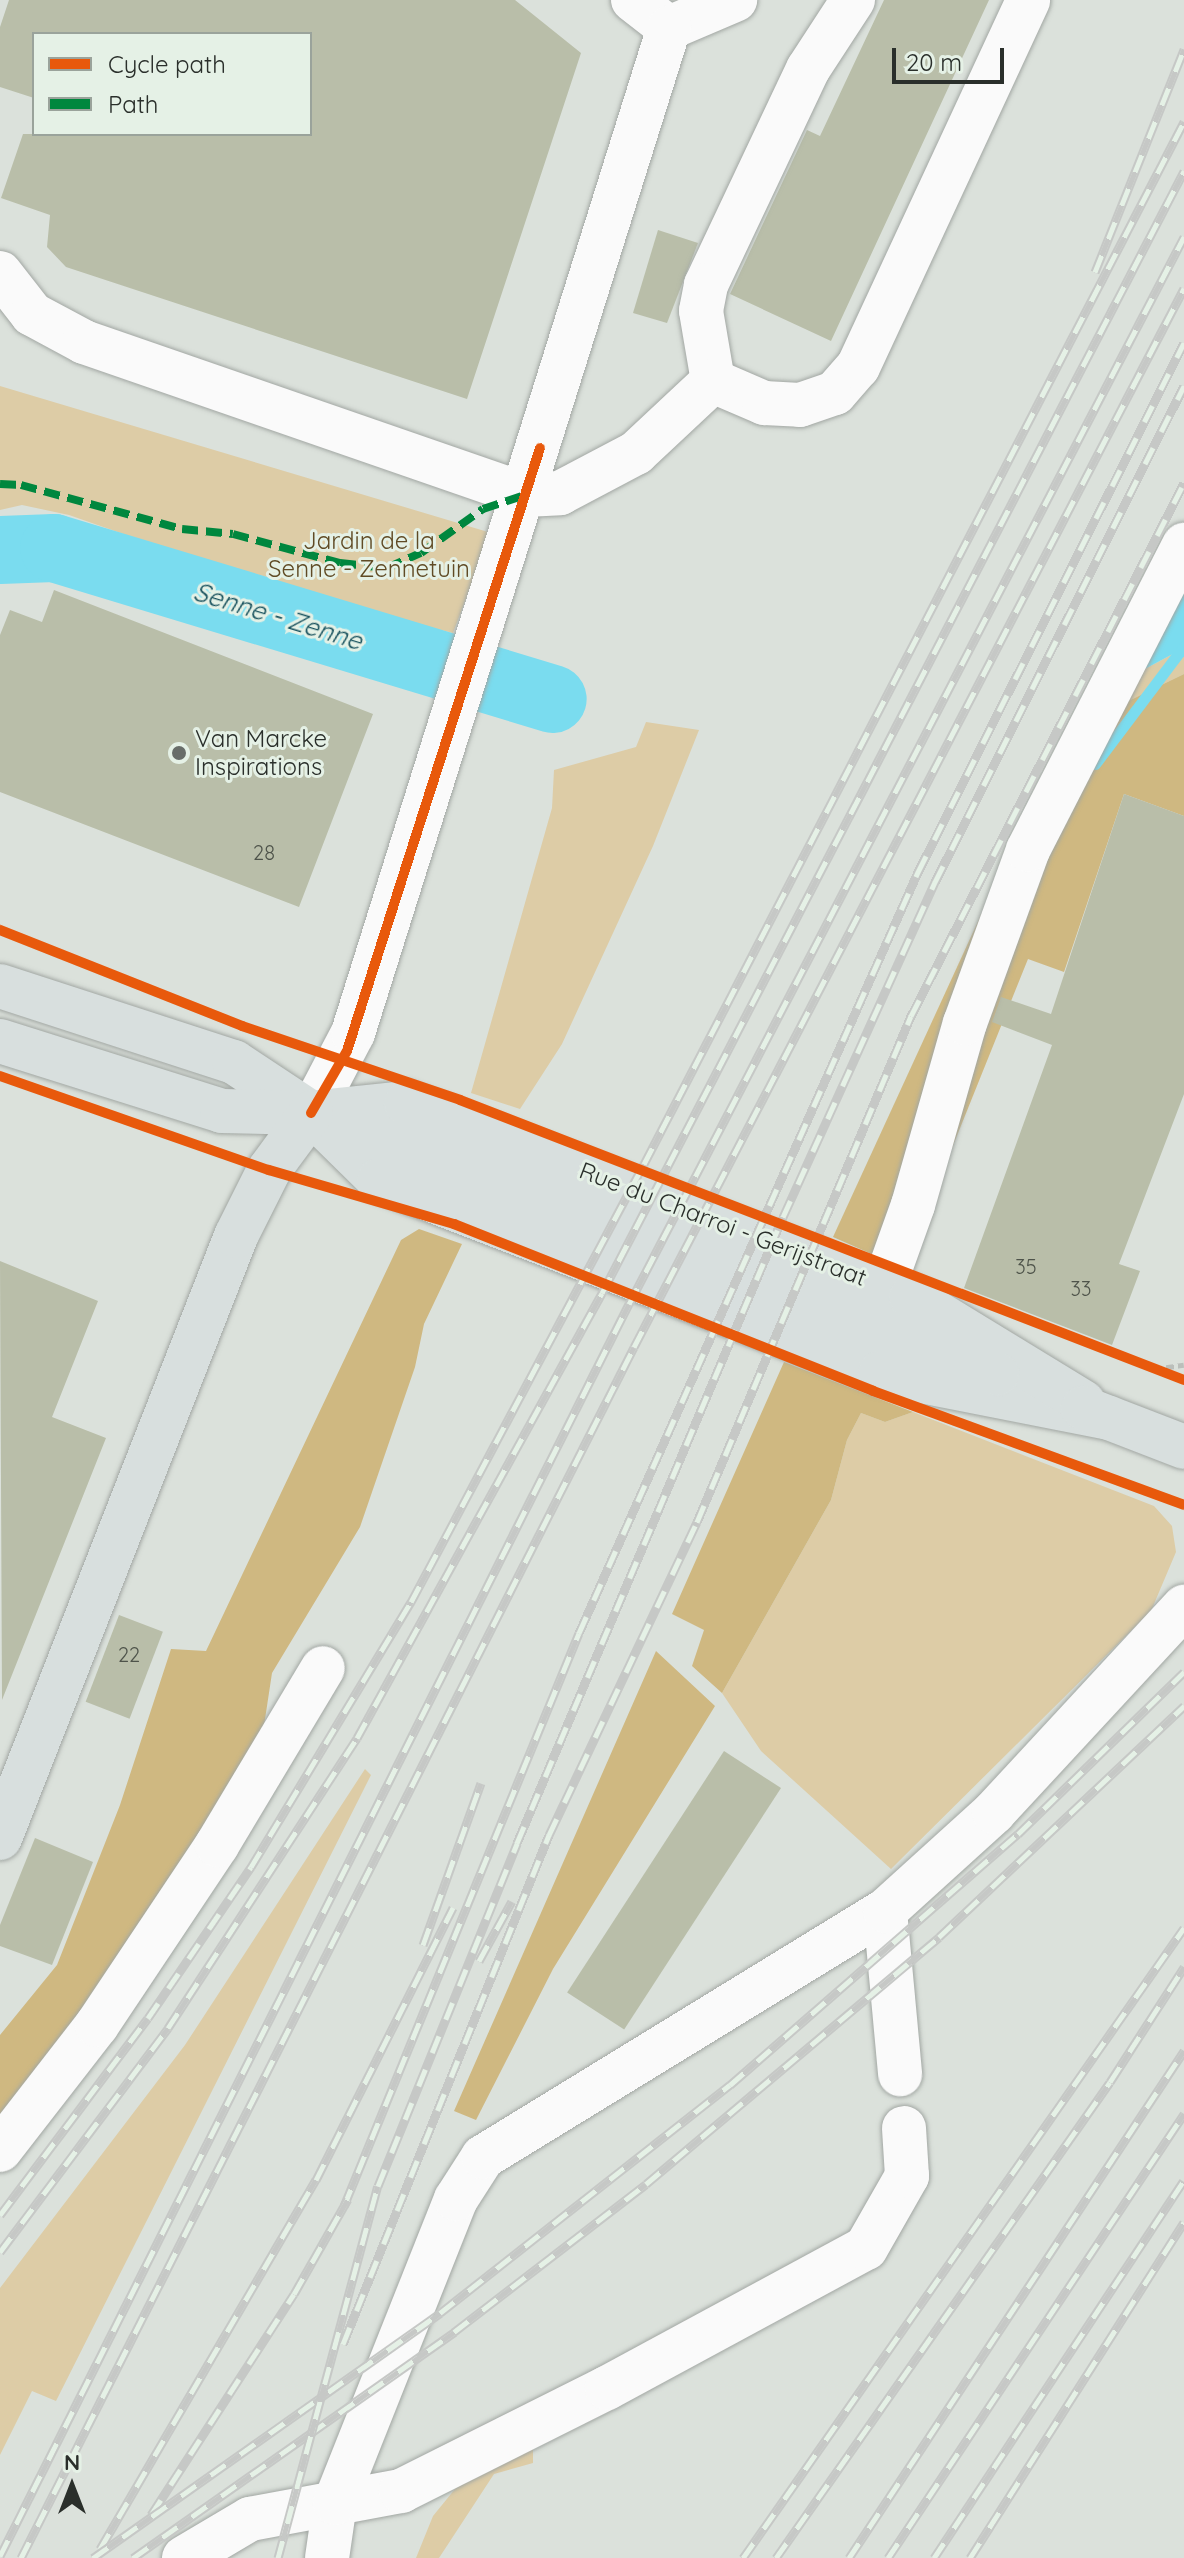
<!DOCTYPE html>
<style>
body{margin:0}
#map{position:relative;width:1184px;height:2558px;overflow:hidden;background:#dbe1db;font-family:Quicksand,sans-serif}
div>[style]{position:absolute}
.green>*{inset:0;background:#ddcca6}
.forest>*{inset:0;background:#cfb881}
.water>*{inset:0;background:#7adcef}
.stream>*{height:11px;margin:-5.5px;padding:0 5.5px;transform-origin:5.5px;border-radius:5.5px;background:#7adcef}
.river>*{height:68px;margin:-34px;padding:0 34px;transform-origin:34px;border-radius:34px;background:#7adcef}
.building>*{inset:0;background:#b9bea9;transform-origin:0 0}
.path>*{height:5px;margin-top:-2.5px;transform-origin:0;background:repeating-linear-gradient(90deg,#bbbfbb 0 8px,transparent 0 12px)}
.roads{filter:drop-shadow(0 0 2px #a2a7a3) drop-shadow(0 0 2px #a2a7a3)}
.minor>*{height:44px;margin:-22px;padding:0 22px;transform-origin:22px;border-radius:22px;background:#fafafa}
.major>*{height:44px;margin:-22px;padding:0 22px;transform-origin:22px;border-radius:22px;background:#d8dfde}
.rail>*{height:9px;margin-top:-4.5px;transform-origin:0;background:repeating-linear-gradient(90deg,#e5f1e6 0 18px,#c6c8c6 0 36px);box-sizing:border-box;border-block:2px solid #c6c8c6}
.quiet>*{height:8px;margin-top:-4px;transform-origin:0;background:repeating-linear-gradient(90deg,#00873e 0 16px,transparent 0 24px)}
.cycleway>*{height:10px;margin:-5px;padding:0 5px;transform-origin:5px;border-radius:5px;background:#e8590c}
.dots>*{width:22px;height:22px;translate:-50% -50%;box-sizing:border-box;border:4px solid #e5f1e6;border-radius:50%}
span{translate:-50% -50%;white-space:nowrap;text-align:center;line-height:1.15;-webkit-text-stroke:6px #e5f1e6;paint-order:stroke}
.number-label{font-size:20px;color:#4e534a}
.number-label span{-webkit-text-stroke-width:0}
.park-label{font-size:24px;color:#604b25}
.poi-label{font-size:24px;color:#2a2f2b}
.left{translate:0 -50%;text-align:left}
.street-label{font-size:24px;color:#2a2f2b}
.water-label{font-size:26px;color:#18525e;font-style:italic}
.legend{position:absolute;left:32px;top:32px;width:280px;height:104px;box-sizing:border-box;background:#e5f1e6;border:2px solid #9aa39b;margin:0;padding:10px 14px;list-style:none;font-size:24px;color:#2a2f2b}
.legend li{display:flex;align-items:center;gap:16px;height:40px}
.legend b{width:40px;border:2px solid #9aa39b}
.north{position:absolute;left:32px;top:2446px;width:80px;height:80px;-webkit-text-stroke:6px #e5f1e6;paint-order:stroke;rotate:0deg;font-size:22px;font-weight:700;line-height:32px;text-align:center;color:#2a2f2b}
.north::after{content:'';display:block;margin:auto;width:28px;height:36px;background:#2a2f2b;clip-path:polygon(50% 0,100% 100%,50% 72%,0 100%)}
.scale{position:absolute;left:892px;top:48px;width:112px;height:36px;box-sizing:border-box;border:4px solid #2a2f2b;border-top:0;padding-left:10px;font-size:24px;line-height:28px;white-space:nowrap;color:#2a2f2b;-webkit-text-stroke:6px #e5f1e6;paint-order:stroke}
</style>
<div id="map">
<div class="green">
<div style="clip-path:polygon(0 386px,498px 535px,488px 540px,453px 633px,337px 604px,299px 587px,271px 587px,267px 577px,195px 559px,69px 515px,22px 505px,0 510px)"></div>
<div style="clip-path:polygon(1184px 648px,1184px 674px,1110px 710px,1128px 678px)"></div>
<div style="clip-path:polygon(646px 722px,699px 730px,653px 846px,562px 1044px,520px 1109px,471px 1093px,552px 808px,554px 770px,636px 747px)"></div>
<div style="clip-path:polygon(913px 1412px,1154px 1506px,1172px 1526px,1176px 1552px,1151px 1611px,891px 1869px,761px 1751px,722px 1693px,831px 1500px,847px 1440px,861px 1413px,885px 1422px)"></div>
<div style="clip-path:polygon(365px 1769px,371px 1775px,56px 2401px,32px 2391px,0 2455px,0 2288px,185px 2045px)"></div>
<div style="clip-path:polygon(533px 2447px,533px 2463px,494px 2474px,439px 2558px,416px 2558px,433px 2516px,455px 2489px,474px 2474px)"></div>
</div>
<div class="forest">
<div style="clip-path:polygon(1184px 674px,1184px 816px,1124px 794px,1064px 972px,1028px 959px,950px 1153px,958px 1073px,1110px 710px)"></div>
<div style="clip-path:polygon(1009px 854px,874px 1255px,833px 1237px)"></div>
<div style="clip-path:polygon(419px 1229px,462px 1244px,424px 1324px,415px 1367px,360px 1527px,272px 1673px,262px 1739px,208px 1832px,0 2130px,0 2035px,57px 1965px,120px 1805px,171px 1649px,206px 1651px,401px 1240px)"></div>
<div style="clip-path:polygon(784px 1362px,913px 1412px,885px 1422px,861px 1413px,847px 1440px,831px 1500px,722px 1693px,692px 1666px,704px 1630px,672px 1614px)"></div>
<div style="clip-path:polygon(656px 1651px,715px 1706px,553px 1969px,476px 2120px,454px 2111px)"></div>
</div>
<div class="water">
<div style="clip-path:polygon(1184px 581px,1184px 648px,1128px 678px)"></div>
</div>
<div class="stream">
<div style="left:1095px;top:764px;width:148px;rotate:-53deg"></div>
</div>
<div class="river">
<div style="left:0;top:550px;width:54px;rotate:-2.1deg"></div>
<div style="left:54px;top:548px;width:521px;rotate:16.84deg"></div>
</div>
<div class="building">
<div style="clip-path:polygon(9px 0,515px 0,581px 53px,467px 399px,66px 267px,47px 247px,50px 215px,1px 198px,23px 134px,310px 134px,310px 34px,34px 34px,34px 98px,0 87px,0 27px)"></div>
<div style="clip-path:polygon(884px 0,989px 0,831px 341px,730px 294px,807px 130px,820px 136px)"></div>
<div style="clip-path:polygon(658px 230px,698px 243px,667px 323px,633px 313px)"></div>
<div style="clip-path:polygon(54px 590px,373px 714px,299px 907px,0 792px,0 635px,10px 610px,42px 622px)"></div>
<div style="clip-path:polygon(1124px 794px,1184px 816px,1184px 1094px,1119px 1264px,1140px 1271px,1112px 1345px,964px 1288px,1052px 1045px,992px 1022px,1001px 997px,1051px 1014px)"></div>
<div style="clip-path:polygon(0 1261px,98px 1301px,52px 1417px,106px 1438px,2px 1700px)"></div>
<div style="left:119px;top:1615px;width:47px;height:93px;rotate:21deg"></div>
<div style="left:724px;top:1751px;width:68px;height:288px;rotate:33deg"></div>
<div style="clip-path:polygon(35px 1838px,93px 1862px,52px 1965px,0 1946px,0 1925px)"></div>
</div>
<div class="path">
<div style="left:1154px;top:1369px;width:30px;rotate:-8deg"></div>
</div>
<div class="roads">
<div class="minor">
<div style="left:633px;top:0;width:46px;rotate:37.9deg"></div>
<div style="left:669px;top:28px;width:72px;rotate:-23deg"></div>
<div style="left:853px;top:0;width:82px;rotate:123.1deg"></div>
<div style="left:808px;top:69px;width:239px;rotate:115.3deg"></div>
<div style="left:706px;top:285px;width:26px;rotate:101deg"></div>
<div style="left:701px;top:311px;width:71px;rotate:80.3deg"></div>
<div style="left:713px;top:381px;width:56px;rotate:23.3deg"></div>
<div style="left:764px;top:403px;width:36px;rotate:3deg"></div>
<div style="left:800px;top:405px;width:37px;rotate:-19deg"></div>
<div style="left:835px;top:393px;width:35px;rotate:-49deg"></div>
<div style="left:858px;top:367px;width:404px;rotate:-65.1deg"></div>
<div style="left:0;top:273px;width:52px;rotate:52deg"></div>
<div style="left:32px;top:314px;width:59px;rotate:28.3deg"></div>
<div style="left:84px;top:342px;width:467px;rotate:19.1deg"></div>
<div style="left:525px;top:495px;width:35px;rotate:-3deg"></div>
<div style="left:560px;top:493px;width:86px;rotate:-27.8deg"></div>
<div style="left:636px;top:453px;width:105px;rotate:-43.1deg"></div>
<div style="left:311px;top:1113px;width:90px;rotate:-62.3deg"></div>
<div style="left:353px;top:1033px;width:1054px;rotate:-72.55deg"></div>
<div style="left:884px;top:1286px;width:86px;rotate:-70.3deg"></div>
<div style="left:913px;top:1205px;width:189px;rotate:-74.1deg"></div>
<div style="left:965px;top:1023px;width:184px;rotate:-70deg"></div>
<div style="left:1028px;top:850px;width:343px;rotate:-62.9deg"></div>
<div style="left:885px;top:1911px;width:164px;rotate:84.7deg"></div>
<div style="left:0;top:2150px;width:158px;rotate:-52.2deg"></div>
<div style="left:97px;top:2025px;width:216px;rotate:-56.3deg"></div>
<div style="left:217px;top:1845px;width:206px;rotate:-59.1deg"></div>
<div style="left:184px;top:2558px;width:77px;rotate:-30.6deg"></div>
<div style="left:250px;top:2519px;width:154px;rotate:-10.5deg"></div>
<div style="left:401px;top:2491px;width:230px;rotate:-26.6deg"></div>
<div style="left:607px;top:2388px;width:294px;rotate:-28.4deg"></div>
<div style="left:866px;top:2248px;width:83px;rotate:-60.3deg"></div>
<div style="left:907px;top:2176px;width:48px;rotate:-93.6deg"></div>
<div style="left:327px;top:2558px;width:56px;rotate:-81.7deg"></div>
<div style="left:335px;top:2503px;width:327px;rotate:-68.3deg"></div>
<div style="left:456px;top:2199px;width:50px;rotate:-57.3deg"></div>
<div style="left:483px;top:2157px;width:471px;rotate:-31.5deg"></div>
<div style="left:885px;top:1911px;width:147px;rotate:-42.2deg"></div>
<div style="left:994px;top:1812px;width:280px;rotate:-47.2deg"></div>
</div>
<div class="major">
<div style="left:0;top:986px;width:246px;rotate:18deg"></div>
<div style="left:234px;top:1062px;width:92px;rotate:33.5deg"></div>
<div style="left:311px;top:1113px;width:95px;rotate:44.6deg"></div>
<div style="left:379px;top:1180px;width:537px;rotate:21.07deg"></div>
<div style="left:880px;top:1373px;width:233px;rotate:11.1deg"></div>
<div style="left:0;top:1041px;width:233px;rotate:17.5deg"></div>
<div style="left:222px;top:1111px;width:89px;rotate:1.3deg"></div>
<div style="left:311px;top:1113px;width:96px;rotate:-6deg"></div>
<div style="left:406px;top:1103px;width:541px;rotate:21.01deg"></div>
<div style="left:911px;top:1297px;width:202px;rotate:31.4deg"></div>
<div style="left:325px;top:1118px;width:719px;rotate:20.85deg"></div>
<div style="left:1083px;top:1408px;width:108px;rotate:21.1deg"></div>
<div style="left:0;top:1838px;width:647px;rotate:-68.59deg"></div>
<div style="left:236px;top:1236px;width:74px;rotate:-63.4deg"></div>
<div style="left:269px;top:1170px;width:71px;rotate:-53.6deg"></div>
</div>
</div>
<div class="rail">
<div style="left:1095px;top:272px;width:240px;rotate:-68.2deg"></div>
<div style="left:423px;top:1945px;width:172px;rotate:-70.3deg"></div>
<div style="left:479px;top:1961px;width:68px;rotate:-61.2deg"></div>
<div style="left:344px;top:2206px;width:619px;rotate:-67.7deg"></div>
<div style="left:579px;top:1633px;width:833px;rotate:-65.99deg"></div>
<div style="left:918px;top:872px;width:592px;rotate:-63.31deg"></div>
<div style="left:0;top:2215px;width:246px;rotate:-53.1deg"></div>
<div style="left:148px;top:2018px;width:183px;rotate:-55.7deg"></div>
<div style="left:251px;top:1867px;width:310px;rotate:-58.9deg"></div>
<div style="left:411px;top:1602px;width:496px;rotate:-62deg"></div>
<div style="left:644px;top:1164px;width:1174px;rotate:-62.61deg"></div>
<div style="left:0;top:2252px;width:280px;rotate:-53.1deg"></div>
<div style="left:168px;top:2028px;width:346px;rotate:-56.9deg"></div>
<div style="left:357px;top:1738px;width:508px;rotate:-61.16deg"></div>
<div style="left:602px;top:1293px;width:1264px;rotate:-62.58deg"></div>
<div style="left:343px;top:2344px;width:549px;rotate:-67.97deg"></div>
<div style="left:549px;top:1835px;width:346px;rotate:-64.7deg"></div>
<div style="left:697px;top:1522px;width:549px;rotate:-67.08deg"></div>
<div style="left:911px;top:1016px;width:599px;rotate:-62.88deg"></div>
<div style="left:151px;top:2515px;width:263px;rotate:-57.1deg"></div>
<div style="left:294px;top:2294px;width:109px;rotate:-60.4deg"></div>
<div style="left:100px;top:2549px;width:428px;rotate:-59.7deg"></div>
<div style="left:316px;top:2180px;width:305px;rotate:-63.3deg"></div>
<div style="left:0;top:2556px;width:1401px;rotate:-63.33deg"></div>
<div style="left:629px;top:1304px;width:1203px;rotate:-62.52deg"></div>
<div style="left:21px;top:2558px;width:1357px;rotate:-63.15deg"></div>
<div style="left:634px;top:1347px;width:1193px;rotate:-62.55deg"></div>
<div style="left:93px;top:2558px;width:425px;rotate:-35.2deg"></div>
<div style="left:440px;top:2313px;width:369px;rotate:-38.2deg"></div>
<div style="left:730px;top:2085px;width:382px;rotate:-41.1deg"></div>
<div style="left:1018px;top:1834px;width:232px;rotate:-44.3deg"></div>
<div style="left:133px;top:2558px;width:393px;rotate:-35.1deg"></div>
<div style="left:454px;top:2332px;width:242px;rotate:-37.6deg"></div>
<div style="left:646px;top:2184px;width:383px;rotate:-40.1deg"></div>
<div style="left:939px;top:1937px;width:337px;rotate:-43.3deg"></div>
<div style="left:278px;top:2558px;width:385px;rotate:-75deg"></div>
<div style="left:378px;top:2186px;width:370px;rotate:-67.9deg"></div>
<div style="left:517px;top:1843px;width:680px;rotate:-66.98deg"></div>
<div style="left:783px;top:1217px;width:368px;rotate:-65.6deg"></div>
<div style="left:935px;top:882px;width:555px;rotate:-63.34deg"></div>
<div style="left:743px;top:2558px;width:769px;rotate:-55.01deg"></div>
<div style="left:776px;top:2558px;width:581px;rotate:-54.94deg"></div>
<div style="left:1110px;top:2082px;width:137px;rotate:-57.2deg"></div>
<div style="left:849px;top:2558px;width:608px;rotate:-56.55deg"></div>
<div style="left:888px;top:2558px;width:534px;rotate:-56.31deg"></div>
<div style="left:934px;top:2558px;width:452px;rotate:-56.5deg"></div>
<div style="left:970px;top:2558px;width:398px;rotate:-57.5deg"></div>
</div>
<div class="quiet">
<div style="left:0;top:484px;width:21px;rotate:3deg"></div>
<div style="left:21px;top:485px;width:167px;rotate:15.3deg"></div>
<div style="left:182px;top:529px;width:51px;rotate:5.6deg"></div>
<div style="left:233px;top:534px;width:111px;rotate:15.2deg"></div>
<div style="left:340px;top:563px;width:47px;rotate:6.1deg"></div>
<div style="left:387px;top:568px;width:37px;rotate:-24deg"></div>
<div style="left:421px;top:553px;width:76px;rotate:-35.4deg"></div>
<div style="left:483px;top:509px;width:44px;rotate:-18.4deg"></div>
</div>
<div class="cycleway">
<div style="left:0;top:930px;width:260px;rotate:21.6deg"></div>
<div style="left:242px;top:1026px;width:230px;rotate:18.7deg"></div>
<div style="left:460px;top:1100px;width:776px;rotate:21.14deg"></div>
<div style="left:0;top:1076px;width:285px;rotate:19.3deg"></div>
<div style="left:269px;top:1170px;width:193px;rotate:16.3deg"></div>
<div style="left:454px;top:1224px;width:451px;rotate:21.7deg"></div>
<div style="left:873px;top:1391px;width:331px;rotate:20.1deg"></div>
<div style="left:311px;top:1113px;width:72px;rotate:-59.9deg"></div>
<div style="left:347px;top:1051px;width:633px;rotate:-72.25deg"></div>
</div>
<div class="dots">
<div style="left:179px;top:753px;background:#686d69"></div>
</div>
<div class="number-label">
<span style="left:264px;top:852px">28</span>
<span style="left:1026px;top:1266px">35</span>
<span style="left:1081px;top:1288px">33</span>
<span style="left:129px;top:1654px">22</span>
</div>
<div class="park-label">
<span style="left:369px;top:555px">Jardin de la<br>Senne - Zennetuin</span>
</div>
<div class="poi-label">
<span class="left" style="left:195px;top:753px">Van Marcke<br>Inspirations</span>
</div>
<div class="street-label">
<span style="left:723px;top:1224px;rotate:21deg">Rue du Charroi - Gerijstraat</span>
</div>
<div class="water-label">
<span style="left:278px;top:616px;rotate:17deg">Senne - Zenne</span>
</div>
<ul class="legend">
<li><b style="height:10px;background:#e8590c"></b>Cycle path</li>
<li><b style="height:10px;background:#00873e"></b>Path</li>
</ul>
<div class="north">N</div>
<div class="scale">20 m</div>
</div>
